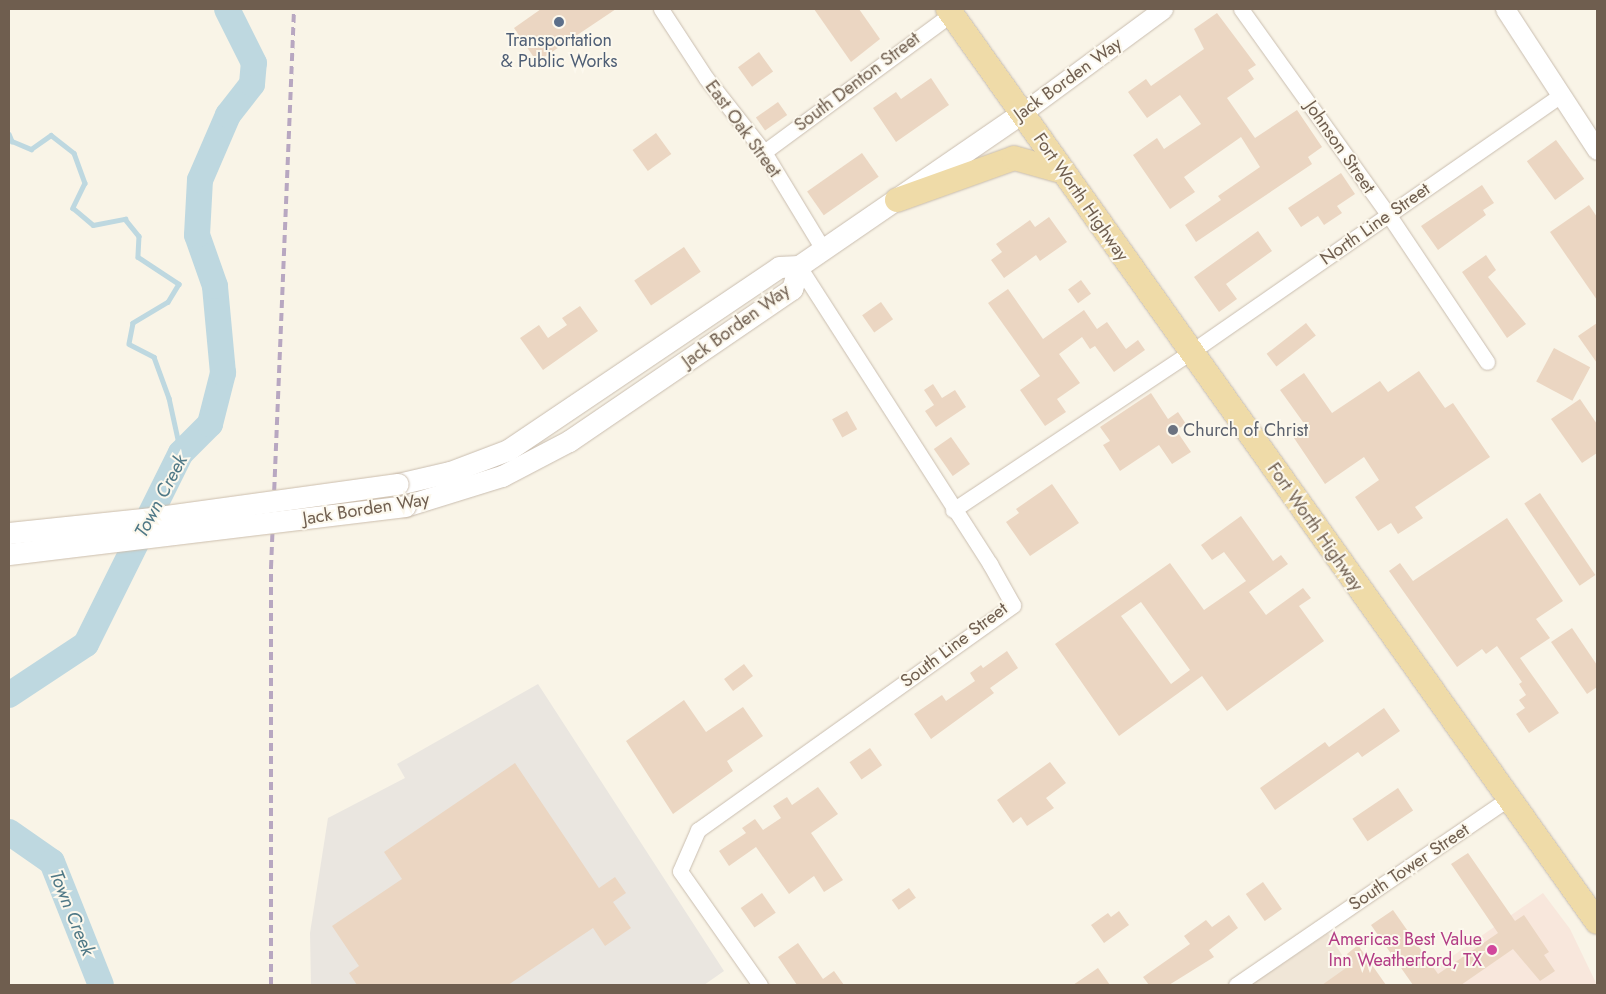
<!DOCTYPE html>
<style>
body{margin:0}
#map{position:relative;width:1606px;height:994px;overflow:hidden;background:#f9f4e7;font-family:Jost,sans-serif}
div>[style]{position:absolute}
.residential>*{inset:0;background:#f0e6d7}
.commercial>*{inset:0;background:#f8e7dc}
.industrial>*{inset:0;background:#eae6e0}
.stream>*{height:4.5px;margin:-2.25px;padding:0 2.25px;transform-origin:2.25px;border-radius:2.25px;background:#bed8e0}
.river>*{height:26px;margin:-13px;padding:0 13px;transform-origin:13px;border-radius:13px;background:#bed8e0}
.building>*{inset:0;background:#ebd6c2;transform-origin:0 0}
.roads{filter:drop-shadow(0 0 1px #c9bdaf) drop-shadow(0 0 1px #c9bdaf)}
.minor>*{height:15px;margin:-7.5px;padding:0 7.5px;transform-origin:7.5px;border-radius:7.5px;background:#fff}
.tertiary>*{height:19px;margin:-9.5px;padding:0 9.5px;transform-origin:9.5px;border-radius:9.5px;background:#fff}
.secondary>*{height:21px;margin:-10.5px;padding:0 10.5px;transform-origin:10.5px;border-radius:10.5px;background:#fff}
.primary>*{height:24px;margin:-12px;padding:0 12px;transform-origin:12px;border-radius:12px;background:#efdba8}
.rail>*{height:4px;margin-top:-2px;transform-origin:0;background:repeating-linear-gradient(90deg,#b8a7c1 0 8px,transparent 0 13px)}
.bridges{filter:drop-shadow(0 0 1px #ccbead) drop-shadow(0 0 1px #ccbead)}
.secondary-bridge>*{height:21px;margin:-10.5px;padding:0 10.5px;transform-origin:10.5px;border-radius:10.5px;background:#fff}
.dots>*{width:14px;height:14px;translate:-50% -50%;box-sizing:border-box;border:2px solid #fcf8ed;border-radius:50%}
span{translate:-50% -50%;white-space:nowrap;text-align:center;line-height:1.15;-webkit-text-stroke:4px #fcf8ed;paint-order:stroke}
.service-label{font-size:18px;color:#4e5e75}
.street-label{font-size:18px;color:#6f5e4f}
.worship-label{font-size:18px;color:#5b616d}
.left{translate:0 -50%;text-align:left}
.hotel-label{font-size:18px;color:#b23c85}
.right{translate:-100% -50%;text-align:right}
.water-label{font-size:19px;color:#4f7886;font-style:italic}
.frame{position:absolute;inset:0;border:10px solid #6f5e4f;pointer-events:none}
</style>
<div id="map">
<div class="residential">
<div style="clip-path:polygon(1328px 933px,1361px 985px,1251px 985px)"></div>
</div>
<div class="commercial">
<div style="clip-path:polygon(1543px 893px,1570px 929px,1597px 985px,1411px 985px)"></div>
</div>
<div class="industrial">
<div style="clip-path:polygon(538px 684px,724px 971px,704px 985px,311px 985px,310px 933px,328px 818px,405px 778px,397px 764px)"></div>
</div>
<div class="stream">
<div style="left:9px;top:134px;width:8px;rotate:67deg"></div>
<div style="left:12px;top:141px;width:21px;rotate:23deg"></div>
<div style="left:31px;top:149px;width:24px;rotate:-35deg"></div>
<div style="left:51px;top:135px;width:29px;rotate:38deg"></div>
<div style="left:74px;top:153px;width:32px;rotate:70deg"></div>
<div style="left:85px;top:183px;width:28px;rotate:116deg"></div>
<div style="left:73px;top:208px;width:26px;rotate:40deg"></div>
<div style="left:93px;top:225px;width:33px;rotate:-11deg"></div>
<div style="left:125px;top:219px;width:22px;rotate:51deg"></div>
<div style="left:139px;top:236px;width:21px;rotate:93deg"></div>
<div style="left:138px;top:257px;width:49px;rotate:33.4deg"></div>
<div style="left:179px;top:284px;width:21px;rotate:121deg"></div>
<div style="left:168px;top:302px;width:41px;rotate:149deg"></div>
<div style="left:133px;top:323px;width:21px;rotate:101deg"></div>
<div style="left:129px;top:344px;width:28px;rotate:27deg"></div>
<div style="left:154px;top:357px;width:44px;rotate:69.9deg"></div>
<div style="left:169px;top:398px;width:56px;rotate:77.7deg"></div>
</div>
<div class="river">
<div style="left:9px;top:695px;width:92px;rotate:-33.5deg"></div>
<div style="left:86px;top:644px;width:213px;rotate:-63.6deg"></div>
<div style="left:181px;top:453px;width:41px;rotate:-45deg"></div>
<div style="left:210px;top:424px;width:53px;rotate:-75.7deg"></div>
<div style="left:223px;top:373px;width:87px;rotate:-95.3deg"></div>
<div style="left:215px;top:286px;width:54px;rotate:-109.4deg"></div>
<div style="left:197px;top:235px;width:55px;rotate:-86.9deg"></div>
<div style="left:200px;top:180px;width:71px;rotate:-66.7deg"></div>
<div style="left:228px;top:115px;width:39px;rotate:-52deg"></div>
<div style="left:252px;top:84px;width:21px;rotate:-85deg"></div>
<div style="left:254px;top:63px;width:60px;rotate:-116.6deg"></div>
<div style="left:9px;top:832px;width:52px;rotate:34.9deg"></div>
<div style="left:52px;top:862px;width:132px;rotate:68.3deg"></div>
</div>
<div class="building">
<div style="clip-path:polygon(541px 9px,616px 9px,537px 62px,514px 28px)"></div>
<div style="clip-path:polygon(814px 9px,859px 9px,880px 39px,851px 62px)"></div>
<div style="clip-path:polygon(1217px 13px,1256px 65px,1248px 70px,1254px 79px,1227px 98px,1255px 138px,1297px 110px,1322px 147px,1308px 157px,1312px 164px,1196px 242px,1185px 225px,1221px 200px,1218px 196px,1260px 167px,1241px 137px,1184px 177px,1195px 192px,1170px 209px,1133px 155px,1157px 138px,1164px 149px,1201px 124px,1180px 95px,1147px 118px,1128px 92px,1146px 79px,1151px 86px,1204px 49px,1194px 29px)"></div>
<div style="left:759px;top:52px;width:24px;height:26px;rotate:54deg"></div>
<div style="clip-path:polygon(931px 78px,949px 105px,896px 142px,873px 108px,896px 92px,901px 99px)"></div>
<div style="left:778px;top:102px;width:16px;height:27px;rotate:55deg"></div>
<div style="left:656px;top:133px;width:26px;height:29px;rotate:54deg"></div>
<div style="left:1556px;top:140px;width:48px;height:36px;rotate:54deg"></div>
<div style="left:862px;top:153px;width:29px;height:67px;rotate:55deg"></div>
<div style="clip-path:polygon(1341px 173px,1355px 194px,1337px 206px,1342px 213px,1324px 225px,1318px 216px,1301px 227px,1288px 208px)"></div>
<div style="clip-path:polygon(1482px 185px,1494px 203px,1483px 210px,1486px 215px,1438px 250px,1421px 226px)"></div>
<div style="clip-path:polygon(1589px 205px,1597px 217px,1597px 300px,1550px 232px)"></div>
<div style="clip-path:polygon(1049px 217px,1067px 242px,1040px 261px,1036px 255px,1004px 278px,991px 260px,1002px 252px,996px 244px,1030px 220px,1035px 227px)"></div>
<div style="clip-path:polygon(1258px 231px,1272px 251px,1226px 284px,1237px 299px,1219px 312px,1194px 277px)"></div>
<div style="left:684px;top:247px;width:30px;height:60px;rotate:56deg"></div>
<div style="clip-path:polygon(1486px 255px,1496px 270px,1488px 277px,1526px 324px,1507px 338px,1462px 272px)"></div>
<div style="left:1081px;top:280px;width:17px;height:16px;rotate:54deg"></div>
<div style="clip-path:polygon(1008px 289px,1043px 339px,1084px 310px,1097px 329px,1107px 322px,1126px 349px,1138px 340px,1145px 350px,1114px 372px,1095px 346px,1090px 349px,1082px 337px,1059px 354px,1080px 383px,1057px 399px,1066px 412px,1045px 426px,1020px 390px,1040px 376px,988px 303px)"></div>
<div style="left:881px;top:302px;width:21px;height:23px;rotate:55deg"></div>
<div style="clip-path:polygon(580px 306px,598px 331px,543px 370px,520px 338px,539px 325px,548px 338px,567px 325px,562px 318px)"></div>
<div style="left:1306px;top:323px;width:16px;height:50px;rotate:52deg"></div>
<div style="clip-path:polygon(1597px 323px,1597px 363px,1578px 336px)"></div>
<div style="left:1554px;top:348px;width:41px;height:38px;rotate:28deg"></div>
<div style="clip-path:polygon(1419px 371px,1445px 408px,1453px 403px,1490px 457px,1415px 507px,1423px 518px,1398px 534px,1391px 523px,1378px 531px,1355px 497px,1379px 480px,1364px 457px,1325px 484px,1294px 438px,1308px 429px,1280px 390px,1304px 373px,1332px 413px,1380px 381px,1388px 392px)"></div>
<div style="clip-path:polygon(933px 384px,942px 398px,955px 390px,966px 407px,936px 427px,925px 411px,934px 405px,924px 390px)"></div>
<div style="clip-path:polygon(1151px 393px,1168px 419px,1178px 412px,1186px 424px,1176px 430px,1191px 452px,1172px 464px,1159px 445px,1120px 471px,1103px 445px,1110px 441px,1100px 427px)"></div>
<div style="clip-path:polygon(1580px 399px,1597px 424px,1597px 453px,1582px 463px,1551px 419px)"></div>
<div style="left:847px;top:411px;width:21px;height:17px;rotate:61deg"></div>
<div style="left:951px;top:437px;width:33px;height:21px;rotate:55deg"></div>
<div style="clip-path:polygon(1052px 484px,1079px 523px,1030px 556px,1006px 522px,1019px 513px,1016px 509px)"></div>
<div style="left:1540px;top:493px;width:99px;height:19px;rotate:56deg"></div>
<div style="clip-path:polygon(evenodd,1241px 516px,1273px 561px,1281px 555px,1288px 564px,1249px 592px,1266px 615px,1303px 588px,1311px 598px,1299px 606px,1324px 641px,1227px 711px,1202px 676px,1119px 736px,1055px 644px,1170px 563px,1204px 610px,1246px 581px,1224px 552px,1212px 560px,1201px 545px,1241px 516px,1141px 602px,1190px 670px,1171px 684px,1121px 616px,1141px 602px)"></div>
<div style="clip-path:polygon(1507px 518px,1563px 601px,1536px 619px,1550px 638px,1520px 658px,1559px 713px,1529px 733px,1516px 714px,1525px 708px,1519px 700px,1526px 695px,1519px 684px,1522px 682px,1497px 646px,1486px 654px,1482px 649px,1457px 667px,1389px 571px,1400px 563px,1413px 581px)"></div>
<div style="clip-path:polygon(1572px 628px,1597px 665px,1597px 687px,1587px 694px,1551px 642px)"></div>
<div style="clip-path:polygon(1007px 651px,1018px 668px,990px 688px,994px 693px,931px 739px,914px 714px,942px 695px,946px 701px,975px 681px,970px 673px,981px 665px,983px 668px)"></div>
<div style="left:744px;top:664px;width:15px;height:25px;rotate:53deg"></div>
<div style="clip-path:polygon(684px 700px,706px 732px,743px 707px,763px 736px,727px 761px,733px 771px,673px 814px,626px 741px)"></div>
<div style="clip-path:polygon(1384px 708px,1400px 731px,1362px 757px,1358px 752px,1275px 810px,1260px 788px,1325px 742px,1329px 747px)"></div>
<div style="left:870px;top:748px;width:21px;height:25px;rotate:55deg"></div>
<div style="clip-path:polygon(1050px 762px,1066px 783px,1046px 798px,1054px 808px,1027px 826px,1021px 817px,1013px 823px,997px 800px)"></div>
<div style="clip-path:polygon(515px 763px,599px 888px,615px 877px,626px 893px,613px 902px,631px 928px,605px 946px,593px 928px,508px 985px,357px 985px,349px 973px,359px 966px,332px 926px,402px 879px,384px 852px)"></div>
<div style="clip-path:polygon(818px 787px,838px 814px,811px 833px,843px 880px,824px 892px,814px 876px,789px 894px,756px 847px,729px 866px,719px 851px,746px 833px,742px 828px,755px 819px,763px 830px,781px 818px,773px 806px,787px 797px,792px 805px)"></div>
<div style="left:1398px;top:788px;width:27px;height:55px;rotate:56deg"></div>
<div style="clip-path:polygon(1468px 853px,1515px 921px,1524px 915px,1549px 952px,1544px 955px,1555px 971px,1540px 981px,1513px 949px,1461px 985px,1413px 985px,1371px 925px,1393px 910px,1438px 974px,1498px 933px,1451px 864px)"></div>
<div style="left:1263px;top:882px;width:33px;height:21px;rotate:55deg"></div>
<div style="left:909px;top:888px;width:12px;height:21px;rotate:55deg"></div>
<div style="left:762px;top:893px;width:24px;height:26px;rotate:55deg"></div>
<div style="clip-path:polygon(1119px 911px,1129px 925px,1104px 943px,1091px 925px,1108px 913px,1111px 917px)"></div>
<div style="clip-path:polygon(1229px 915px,1238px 928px,1209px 950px,1214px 957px,1169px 985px,1149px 985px,1143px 977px,1190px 944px,1184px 936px,1206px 920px,1212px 927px)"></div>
<div style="clip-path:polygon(798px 943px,823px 979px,834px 971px,844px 985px,797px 985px,778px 957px)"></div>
<div style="clip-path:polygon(1358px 945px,1386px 985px,1322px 985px,1353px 963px,1347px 954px)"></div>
<div style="clip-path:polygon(1098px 968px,1110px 985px,1073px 985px)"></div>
</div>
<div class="roads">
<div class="minor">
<div style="left:661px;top:9px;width:82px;rotate:56.9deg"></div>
<div style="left:706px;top:78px;width:94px;rotate:51.9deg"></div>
<div style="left:764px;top:152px;width:114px;rotate:58.7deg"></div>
<div style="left:1241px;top:9px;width:252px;rotate:54.4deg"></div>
<div style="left:1388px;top:214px;width:178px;rotate:56.2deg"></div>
<div style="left:764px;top:152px;width:232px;rotate:-36.4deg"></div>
<div style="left:953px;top:510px;width:286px;rotate:-33.6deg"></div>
<div style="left:1191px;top:352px;width:448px;rotate:-34.8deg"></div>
<div style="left:760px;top:985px;width:139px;rotate:-125.1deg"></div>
<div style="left:680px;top:871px;width:45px;rotate:-66.3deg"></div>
<div style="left:698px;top:830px;width:387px;rotate:-35.5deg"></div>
<div style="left:1013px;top:605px;width:47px;rotate:-119.3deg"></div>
<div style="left:990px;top:564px;width:354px;rotate:-122.7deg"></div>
<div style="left:1236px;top:985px;width:330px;rotate:-34.4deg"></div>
</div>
<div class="tertiary">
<div style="left:1505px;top:9px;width:168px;rotate:56.9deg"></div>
<div style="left:1022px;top:113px;width:175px;rotate:-36.4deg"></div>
</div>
<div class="secondary">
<div style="left:398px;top:484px;width:53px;rotate:-13deg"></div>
<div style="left:450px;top:472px;width:62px;rotate:-20.8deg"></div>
<div style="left:508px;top:450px;width:327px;rotate:-34deg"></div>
<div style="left:779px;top:267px;width:20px;rotate:-3deg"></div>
<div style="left:799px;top:266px;width:270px;rotate:-34.5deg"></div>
<div style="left:405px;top:506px;width:102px;rotate:-17.2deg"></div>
<div style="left:502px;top:476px;width:76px;rotate:-27.6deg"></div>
<div style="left:569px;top:441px;width:270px;rotate:-34.3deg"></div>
<div style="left:792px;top:289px;width:24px;rotate:-73deg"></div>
</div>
<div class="primary">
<div style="left:948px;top:9px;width:1120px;rotate:54.59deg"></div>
<div style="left:897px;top:200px;width:124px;rotate:-19.7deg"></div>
<div style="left:1014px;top:158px;width:52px;rotate:15.6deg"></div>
</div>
</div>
<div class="rail">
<div style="left:271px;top:985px;width:417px;rotate:-90deg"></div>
<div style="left:271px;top:568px;width:559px;rotate:-87.64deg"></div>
</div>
<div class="bridges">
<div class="secondary-bridge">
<div style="left:9px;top:533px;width:144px;rotate:-6deg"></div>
<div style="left:152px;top:518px;width:248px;rotate:-7.9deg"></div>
<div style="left:9px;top:554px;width:399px;rotate:-6.9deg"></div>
</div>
</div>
<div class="dots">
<div style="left:559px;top:22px;background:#5c6f8a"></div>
<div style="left:1173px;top:430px;background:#6b7280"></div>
<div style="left:1492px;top:950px;background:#d1479c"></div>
</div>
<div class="service-label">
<span style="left:559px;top:51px">Transportation<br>&amp; Public Works</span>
</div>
<div class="street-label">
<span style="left:1068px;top:79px;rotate:-36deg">Jack Borden Way</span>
<span style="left:857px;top:82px;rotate:-37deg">South Denton Street</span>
<span style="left:743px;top:129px;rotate:54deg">East Oak Street</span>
<span style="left:1340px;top:147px;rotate:55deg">Johnson Street</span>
<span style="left:1081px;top:197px;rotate:55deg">Fort Worth Highway</span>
<span style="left:1375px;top:224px;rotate:-35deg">North Line Street</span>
<span style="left:736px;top:326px;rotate:-36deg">Jack Borden Way</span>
<span style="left:366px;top:509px;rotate:-9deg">Jack Borden Way</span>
<span style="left:1315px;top:527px;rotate:55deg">Fort Worth Highway</span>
<span style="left:954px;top:645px;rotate:-37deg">South Line Street</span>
<span style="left:1409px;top:867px;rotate:-34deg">South Tower Street</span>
</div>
<div class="worship-label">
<span class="left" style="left:1183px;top:430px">Church of Christ</span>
</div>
<div class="hotel-label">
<span class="right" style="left:1482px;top:950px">Americas Best Value<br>Inn Weatherford, TX</span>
</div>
<div class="water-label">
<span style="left:161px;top:496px;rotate:-62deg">Town Creek</span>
<span style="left:72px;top:913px;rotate:68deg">Town Creek</span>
</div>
<div class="frame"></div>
</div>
